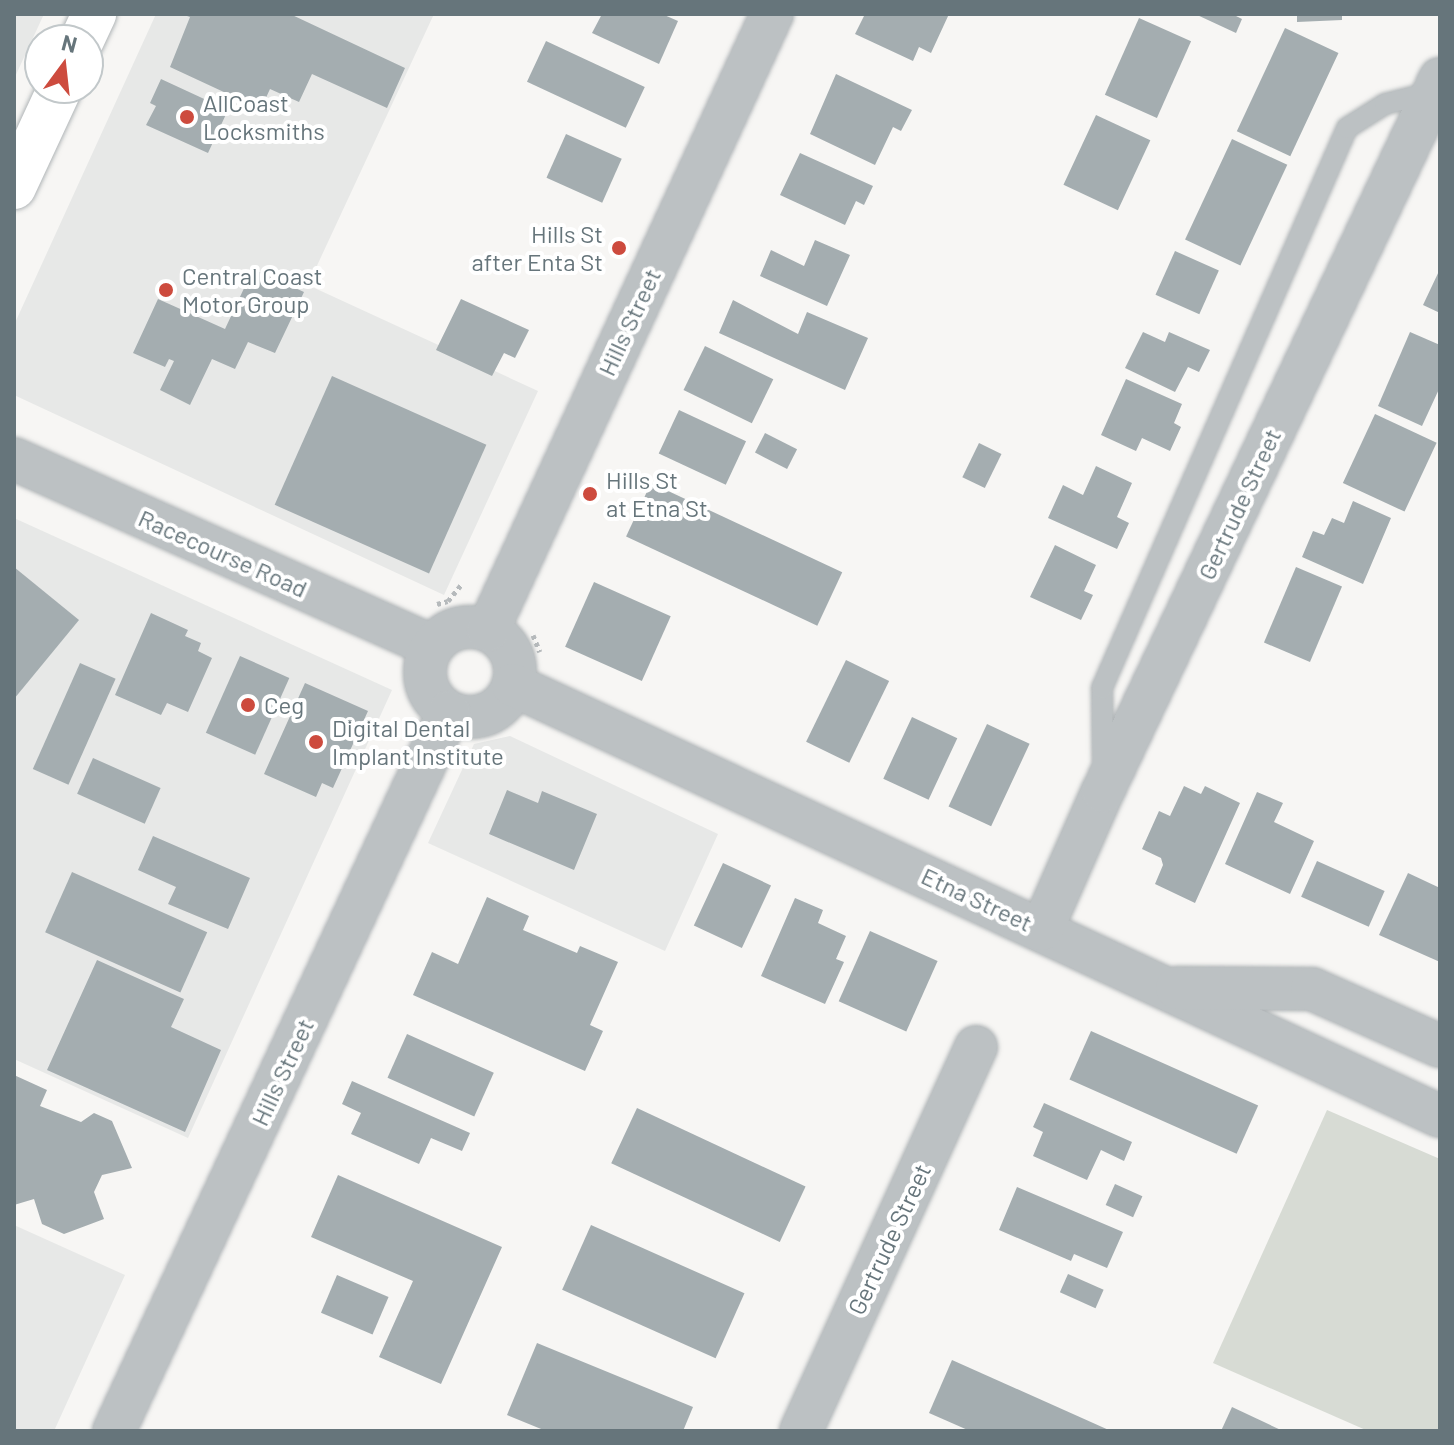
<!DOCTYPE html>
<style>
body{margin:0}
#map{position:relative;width:1454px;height:1445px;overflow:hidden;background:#f7f6f4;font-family:Barlow,sans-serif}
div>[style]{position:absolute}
.built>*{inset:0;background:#e7e8e7}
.green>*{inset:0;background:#d7dbd4}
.building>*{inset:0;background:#a4adb0;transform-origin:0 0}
.path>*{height:5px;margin-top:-2.5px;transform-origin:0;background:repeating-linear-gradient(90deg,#b6babc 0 4px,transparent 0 8px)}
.roads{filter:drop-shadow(0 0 2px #b0b5b7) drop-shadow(0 0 2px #b0b5b7)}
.service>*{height:20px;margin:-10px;padding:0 10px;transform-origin:10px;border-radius:10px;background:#bcc1c3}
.minor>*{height:42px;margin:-21px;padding:0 21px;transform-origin:21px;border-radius:21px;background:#bcc1c3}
.minor>.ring{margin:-21px;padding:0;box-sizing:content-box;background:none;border:42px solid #bcc1c3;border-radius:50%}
.primary>*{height:44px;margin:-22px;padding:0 22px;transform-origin:22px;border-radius:22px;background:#fff}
.dots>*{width:22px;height:22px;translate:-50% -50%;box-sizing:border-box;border:4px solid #fff;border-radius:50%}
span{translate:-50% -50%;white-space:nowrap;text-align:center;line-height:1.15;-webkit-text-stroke:8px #fff;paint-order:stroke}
.poi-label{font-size:24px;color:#66757b}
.left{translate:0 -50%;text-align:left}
.right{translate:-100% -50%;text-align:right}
.street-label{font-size:24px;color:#66757b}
.frame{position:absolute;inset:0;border:16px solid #66757b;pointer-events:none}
.north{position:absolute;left:24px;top:24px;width:80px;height:80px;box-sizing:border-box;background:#fff;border:2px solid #c2c8ca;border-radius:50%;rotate:15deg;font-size:22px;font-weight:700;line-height:32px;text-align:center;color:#66757b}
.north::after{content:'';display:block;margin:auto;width:28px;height:36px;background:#cd4b3e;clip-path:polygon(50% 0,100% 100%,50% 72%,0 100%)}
</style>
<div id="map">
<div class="built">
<div style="clip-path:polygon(14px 14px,44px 14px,14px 79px)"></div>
<div style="clip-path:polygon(156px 14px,434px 14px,308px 285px,538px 391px,444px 595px,14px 395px,14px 325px)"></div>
<div style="clip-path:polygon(14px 518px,392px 690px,188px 1138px,14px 1059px)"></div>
<div style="clip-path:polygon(510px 736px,718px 834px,665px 951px,428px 843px,474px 744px)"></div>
<div style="clip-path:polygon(14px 1225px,125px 1275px,54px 1431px,14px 1431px)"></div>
</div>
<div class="green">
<div style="clip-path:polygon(1327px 1110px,1440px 1159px,1440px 1431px,1368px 1431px,1213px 1363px)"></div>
</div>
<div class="building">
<div style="clip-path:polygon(181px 14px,290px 14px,405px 68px,387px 108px,312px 74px,299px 102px,270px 89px,264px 102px,241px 100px,170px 67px,190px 17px)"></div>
<div style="clip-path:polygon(602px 14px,662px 14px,678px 21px,659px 64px,592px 33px)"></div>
<div style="clip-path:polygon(865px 14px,949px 14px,931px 53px,919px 47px,913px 61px,855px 34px)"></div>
<div style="clip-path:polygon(1195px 14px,1232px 14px,1242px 19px,1236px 33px)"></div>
<div style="clip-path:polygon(1297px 14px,1342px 14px,1342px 20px,1297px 22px)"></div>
<div style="left:1139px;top:18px;width:57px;height:84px;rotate:24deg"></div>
<div style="left:1285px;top:28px;width:59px;height:114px;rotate:25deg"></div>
<div style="left:546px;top:41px;width:109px;height:45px;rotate:25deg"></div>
<div style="clip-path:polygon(836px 74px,912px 110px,901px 131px,893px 127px,875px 165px,810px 134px)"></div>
<div style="clip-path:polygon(161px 79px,228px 110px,208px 153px,146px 125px,156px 106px,150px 103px)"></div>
<div style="left:1096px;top:115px;width:60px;height:77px;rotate:25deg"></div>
<div style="left:566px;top:134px;width:61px;height:48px;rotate:24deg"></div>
<div style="left:1232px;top:139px;width:61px;height:111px;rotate:25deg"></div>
<div style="clip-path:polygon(800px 153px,873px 186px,864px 205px,856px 201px,845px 225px,780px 195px)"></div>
<div style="clip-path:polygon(815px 240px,850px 255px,827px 306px,760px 276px,771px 250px,804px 266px)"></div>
<div style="left:1175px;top:251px;width:48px;height:48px;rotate:24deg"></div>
<div style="clip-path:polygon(253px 269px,304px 292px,275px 353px,248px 342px,235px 369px,212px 359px,190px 405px,160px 390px,174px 361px,169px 359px,165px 367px,133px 353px,158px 299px,225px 329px)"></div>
<div style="clip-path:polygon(1440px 269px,1440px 313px,1423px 305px)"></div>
<div style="clip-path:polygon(461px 299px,529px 330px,515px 358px,504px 353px,492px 376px,436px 350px)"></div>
<div style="clip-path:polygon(733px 300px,798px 334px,807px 312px,868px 338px,845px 390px,719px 333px)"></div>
<div style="clip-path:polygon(1143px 332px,1165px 342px,1169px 332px,1210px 350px,1199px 372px,1188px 367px,1175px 392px,1125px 368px)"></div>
<div style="clip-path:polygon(1410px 332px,1440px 345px,1440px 387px,1422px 426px,1378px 406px)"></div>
<div style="left:705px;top:346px;width:76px;height:49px;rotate:26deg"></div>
<div style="left:332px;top:376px;width:169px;height:141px;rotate:24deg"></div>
<div style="clip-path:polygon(1126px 379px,1182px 404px,1174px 423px,1181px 427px,1170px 451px,1142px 438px,1136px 451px,1101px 435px)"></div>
<div style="left:679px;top:410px;width:74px;height:48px;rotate:25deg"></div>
<div style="left:1375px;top:414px;width:68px;height:76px;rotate:25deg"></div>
<div style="left:765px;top:433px;width:36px;height:22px;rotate:27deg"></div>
<div style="left:979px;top:443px;width:25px;height:38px;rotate:26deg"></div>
<div style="clip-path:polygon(1096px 466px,1132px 483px,1117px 517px,1129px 523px,1117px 549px,1048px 518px,1063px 485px,1083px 495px)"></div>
<div style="left:651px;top:483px;width:211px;height:59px;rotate:25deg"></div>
<div style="clip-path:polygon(1353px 501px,1391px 518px,1363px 584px,1302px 557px,1313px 531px,1324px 535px,1332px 518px,1344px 523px)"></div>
<div style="clip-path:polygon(1055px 545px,1096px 565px,1084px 591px,1093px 595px,1081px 620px,1030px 597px)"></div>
<div style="clip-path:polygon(14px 567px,79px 620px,14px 699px)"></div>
<div style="left:1296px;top:567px;width:50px;height:82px;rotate:23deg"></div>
<div style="left:594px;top:582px;width:84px;height:71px;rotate:24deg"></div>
<div style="clip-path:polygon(151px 613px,188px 630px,185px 636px,201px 643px,198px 651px,212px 658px,188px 712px,167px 703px,161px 715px,115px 695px)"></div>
<div style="left:240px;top:656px;width:54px;height:84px;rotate:24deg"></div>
<div style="left:846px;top:660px;width:48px;height:91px;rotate:26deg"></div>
<div style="left:80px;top:663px;width:39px;height:116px;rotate:24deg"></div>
<div style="clip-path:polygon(305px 683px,368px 711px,333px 788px,322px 783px,316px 797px,264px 774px)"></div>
<div style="left:912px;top:717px;width:50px;height:68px;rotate:25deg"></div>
<div style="left:987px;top:724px;width:47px;height:91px;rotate:25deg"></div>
<div style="left:93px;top:758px;width:74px;height:39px;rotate:24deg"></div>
<div style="clip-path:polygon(1184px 786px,1201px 794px,1205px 786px,1240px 803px,1195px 903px,1155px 884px,1163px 865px,1161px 858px,1142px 849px,1159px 811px,1170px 816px)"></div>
<div style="clip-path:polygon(507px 790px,538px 803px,542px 791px,597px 814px,574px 870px,489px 834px)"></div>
<div style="clip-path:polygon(1257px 792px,1283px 803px,1274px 822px,1314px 841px,1290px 894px,1225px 864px)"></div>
<div style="clip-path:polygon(153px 836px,250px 878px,228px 929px,168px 904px,176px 887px,138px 870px)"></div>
<div style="left:1317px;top:861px;width:74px;height:39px;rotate:24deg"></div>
<div style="left:723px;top:863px;width:53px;height:69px;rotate:25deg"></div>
<div style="left:72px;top:872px;width:148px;height:66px;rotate:24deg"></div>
<div style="clip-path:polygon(1408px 873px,1440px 888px,1440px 962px,1379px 935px)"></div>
<div style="clip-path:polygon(487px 897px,529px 916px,523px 930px,577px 953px,580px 946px,618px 962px,590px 1025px,603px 1031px,585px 1071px,413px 995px,432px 952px,458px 964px)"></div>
<div style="clip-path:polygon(795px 898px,823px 910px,818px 923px,846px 936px,836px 959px,844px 962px,825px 1004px,761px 976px)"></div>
<div style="left:870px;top:931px;width:74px;height:77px;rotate:24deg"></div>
<div style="clip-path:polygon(97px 960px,184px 999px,171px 1027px,221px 1050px,185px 1132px,47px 1070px)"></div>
<div style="left:1091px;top:1031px;width:183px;height:53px;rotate:24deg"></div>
<div style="left:407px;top:1034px;width:95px;height:48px;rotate:24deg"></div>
<div style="clip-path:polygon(14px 1075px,47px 1090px,40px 1106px,81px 1122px,94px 1113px,112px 1121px,132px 1168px,102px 1175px,94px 1192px,104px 1219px,64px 1234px,42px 1224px,34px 1199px,14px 1205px)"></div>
<div style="clip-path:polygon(352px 1081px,470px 1133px,462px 1151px,431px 1138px,419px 1164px,351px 1134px,361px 1113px,342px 1104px)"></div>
<div style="clip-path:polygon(1044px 1103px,1132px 1142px,1124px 1161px,1101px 1150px,1087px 1180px,1033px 1156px,1043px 1132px,1033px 1127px)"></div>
<div style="left:637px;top:1108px;width:186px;height:61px;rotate:25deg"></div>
<div style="clip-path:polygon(338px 1175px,502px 1247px,441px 1384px,379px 1357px,413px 1281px,311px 1237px)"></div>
<div style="left:1115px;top:1184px;width:30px;height:23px;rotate:24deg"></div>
<div style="clip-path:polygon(1017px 1187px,1123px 1232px,1107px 1268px,1074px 1254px,1071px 1261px,999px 1230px)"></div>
<div style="left:591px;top:1225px;width:168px;height:71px;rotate:24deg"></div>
<div style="left:1068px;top:1274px;width:39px;height:20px;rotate:24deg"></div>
<div style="left:337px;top:1275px;width:56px;height:41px;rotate:23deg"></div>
<div style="clip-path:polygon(537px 1343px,693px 1407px,683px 1431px,546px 1431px,507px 1415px)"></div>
<div style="clip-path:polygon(952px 1360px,1111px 1431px,970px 1431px,929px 1413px)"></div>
<div style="clip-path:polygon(1232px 1407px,1283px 1431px,1221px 1431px)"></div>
</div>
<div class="path">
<div style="left:437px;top:604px;width:11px;rotate:-15deg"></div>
<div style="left:448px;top:601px;width:22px;rotate:-51deg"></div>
<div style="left:533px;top:635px;width:18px;rotate:68deg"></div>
</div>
<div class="roads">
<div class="service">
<div style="left:1103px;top:767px;width:79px;rotate:-90.7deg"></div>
<div style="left:1102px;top:688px;width:611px;rotate:-66.37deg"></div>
<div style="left:1347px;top:128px;width:45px;rotate:-32.3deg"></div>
<div style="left:1385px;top:104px;width:49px;rotate:-14.3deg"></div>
</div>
<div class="minor">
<div style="left:14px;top:459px;width:458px;rotate:24.1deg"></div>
<div class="ring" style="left:425px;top:627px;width:48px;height:48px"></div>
<div style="left:488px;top:630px;width:678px;rotate:-65.25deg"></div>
<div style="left:513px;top:685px;width:1022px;rotate:24.94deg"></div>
<div style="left:1042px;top:929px;width:151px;rotate:-66.2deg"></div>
<div style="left:1103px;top:791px;width:788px;rotate:-64.67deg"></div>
<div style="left:1177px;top:988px;width:135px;rotate:0.4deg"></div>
<div style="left:1312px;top:989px;width:140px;rotate:24deg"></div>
<div style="left:114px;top:1431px;width:793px;rotate:-65.02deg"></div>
<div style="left:801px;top:1431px;width:422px;rotate:-65.5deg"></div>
</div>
<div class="primary">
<div style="left:82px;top:40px;width:29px;rotate:-65deg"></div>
<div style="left:14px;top:187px;width:109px;rotate:-65.1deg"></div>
</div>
</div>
<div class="dots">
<div style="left:187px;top:117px;background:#cd4b3e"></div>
<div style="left:619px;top:248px;background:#cd4b3e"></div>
<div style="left:166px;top:290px;background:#cd4b3e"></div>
<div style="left:590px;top:494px;background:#cd4b3e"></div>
<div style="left:248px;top:705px;background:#cd4b3e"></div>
<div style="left:316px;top:742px;background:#cd4b3e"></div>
</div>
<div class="poi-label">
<span class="left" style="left:203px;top:117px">AllCoast<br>Locksmiths</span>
<span class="right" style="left:603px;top:248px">Hills St<br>after Enta St</span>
<span class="left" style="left:182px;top:290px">Central Coast<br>Motor Group</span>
<span class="left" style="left:606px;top:494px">Hills St<br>at Etna St</span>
<span class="left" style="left:264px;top:705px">Ceg</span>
<span class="left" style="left:332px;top:742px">Digital Dental<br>Implant Institute</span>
</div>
<div class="street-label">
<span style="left:629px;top:322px;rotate:-65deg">Hills Street</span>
<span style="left:1239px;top:504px;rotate:-65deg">Gertrude Street</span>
<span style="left:223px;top:553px;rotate:24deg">Racecourse Road</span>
<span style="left:977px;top:899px;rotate:25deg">Etna Street</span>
<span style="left:282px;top:1072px;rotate:-65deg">Hills Street</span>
<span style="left:889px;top:1239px;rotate:-65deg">Gertrude Street</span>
</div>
<div class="frame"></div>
<div class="north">N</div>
</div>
